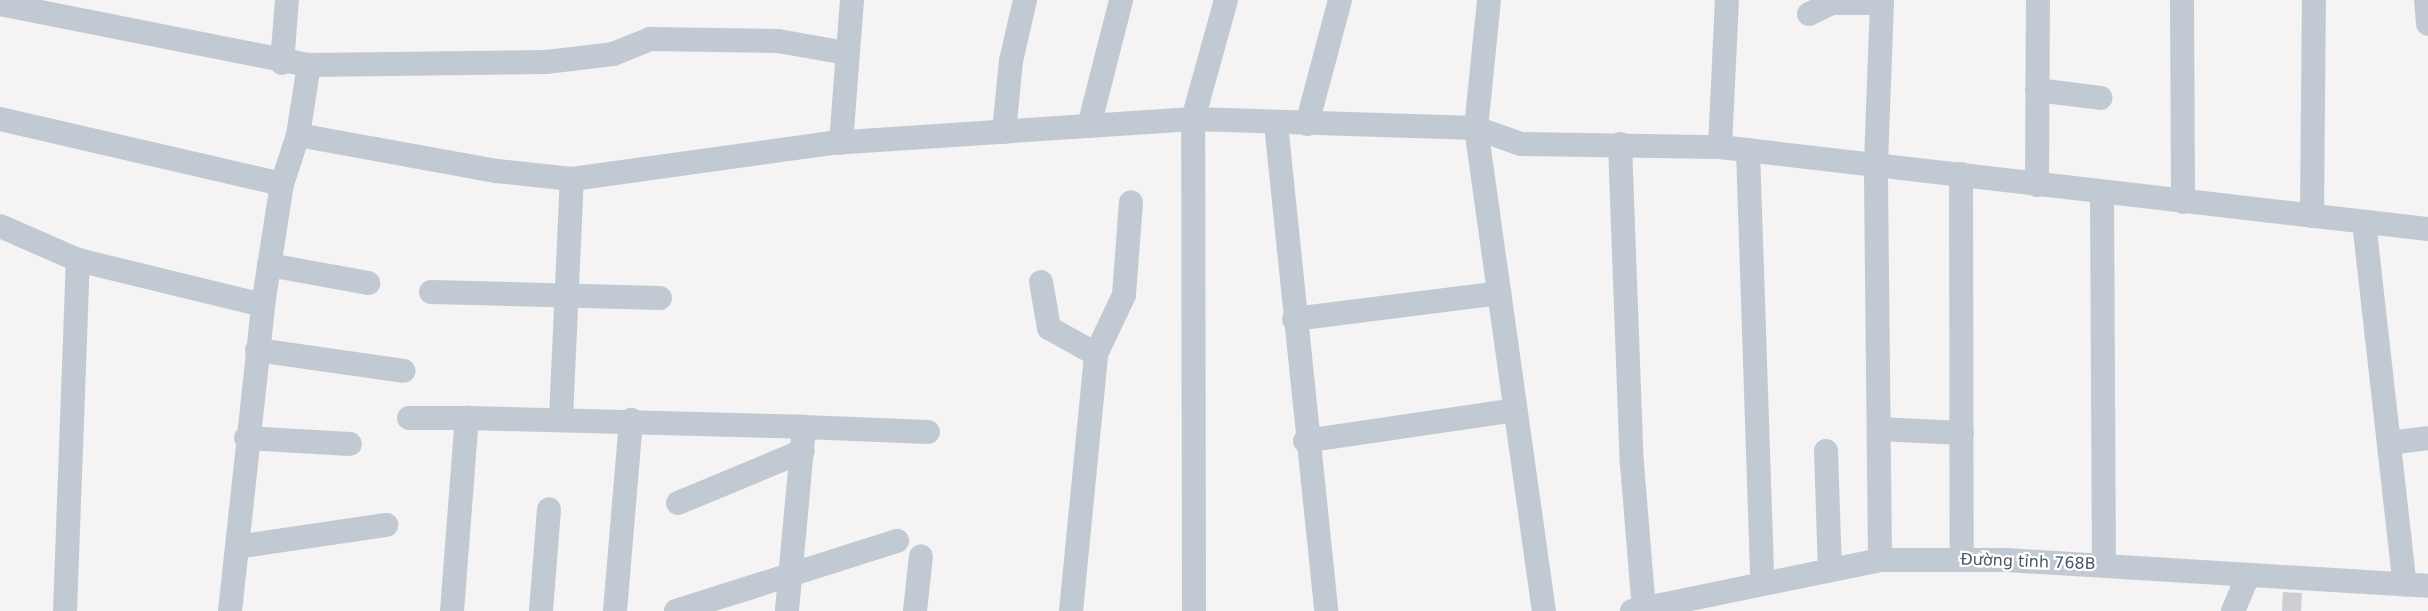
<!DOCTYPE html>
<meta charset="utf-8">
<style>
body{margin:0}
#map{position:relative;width:2428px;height:611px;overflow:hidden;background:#f5f3f3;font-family:"DejaVu Sans",sans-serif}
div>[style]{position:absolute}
.building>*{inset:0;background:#cdcfd5;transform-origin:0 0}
.minor>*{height:24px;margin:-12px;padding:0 12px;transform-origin:12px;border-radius:12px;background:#c1cad2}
span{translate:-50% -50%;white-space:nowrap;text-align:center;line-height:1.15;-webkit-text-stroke:4.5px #fff;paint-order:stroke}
.street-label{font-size:16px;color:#4a5661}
</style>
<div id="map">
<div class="building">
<div style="left:2283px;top:592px;width:19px;height:19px;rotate:3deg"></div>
</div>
<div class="minor">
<div style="left:1489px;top:0;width:129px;rotate:95.8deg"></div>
<div style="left:1476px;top:128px;width:488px;rotate:82deg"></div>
<div style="left:2182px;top:0;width:202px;rotate:89.7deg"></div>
<div style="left:2426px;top:0;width:24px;rotate:85deg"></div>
<div style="left:0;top:4px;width:315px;rotate:11.2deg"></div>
<div style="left:309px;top:65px;width:237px;rotate:-0.7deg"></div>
<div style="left:546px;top:62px;width:67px;rotate:-6.8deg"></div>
<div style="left:613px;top:54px;width:40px;rotate:-22deg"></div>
<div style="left:650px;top:39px;width:128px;rotate:0.9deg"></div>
<div style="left:778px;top:41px;width:69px;rotate:10deg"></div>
<div style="left:1809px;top:14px;width:25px;rotate:-26deg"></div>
<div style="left:1832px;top:3px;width:50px"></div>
<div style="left:282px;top:63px;width:63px;rotate:-85.5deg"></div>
<div style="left:2037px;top:90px;width:64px;rotate:7.1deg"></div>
<div style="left:0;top:119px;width:289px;rotate:13deg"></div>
<div style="left:1276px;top:124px;width:490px;rotate:84.1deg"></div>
<div style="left:1307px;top:124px;width:128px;rotate:-75.1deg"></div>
<div style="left:1089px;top:126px;width:130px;rotate:-75.7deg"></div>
<div style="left:1004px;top:132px;width:71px;rotate:-84.4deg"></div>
<div style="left:1011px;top:61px;width:63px;rotate:-77.1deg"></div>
<div style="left:298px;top:135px;width:202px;rotate:10.3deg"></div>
<div style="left:497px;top:171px;width:75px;rotate:6.1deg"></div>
<div style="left:572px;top:179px;width:262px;rotate:-7.9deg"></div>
<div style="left:832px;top:143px;width:362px;rotate:-3.8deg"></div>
<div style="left:1193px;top:119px;width:283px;rotate:1.8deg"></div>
<div style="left:1476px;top:128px;width:48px;rotate:19.6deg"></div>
<div style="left:1521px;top:144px;width:199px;rotate:0.9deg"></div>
<div style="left:1720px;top:147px;width:713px;rotate:6.61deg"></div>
<div style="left:841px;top:143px;width:143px;rotate:-85.6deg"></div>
<div style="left:1620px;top:144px;width:320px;rotate:87.9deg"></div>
<div style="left:1632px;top:464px;width:145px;rotate:85.3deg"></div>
<div style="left:1720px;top:147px;width:147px;rotate:-87.3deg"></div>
<div style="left:1748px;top:150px;width:433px;rotate:88.1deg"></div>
<div style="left:1961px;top:174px;width:386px;rotate:89.9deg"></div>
<div style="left:2037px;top:185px;width:185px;rotate:-89.7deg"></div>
<div style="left:2102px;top:193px;width:372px;rotate:89.7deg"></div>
<div style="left:2312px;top:216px;width:216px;rotate:-89.5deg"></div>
<div style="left:2364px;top:222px;width:365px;rotate:83.6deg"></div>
<div style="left:0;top:226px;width:85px;rotate:23.6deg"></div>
<div style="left:78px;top:260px;width:190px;rotate:13.7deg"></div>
<div style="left:269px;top:265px;width:101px;rotate:10.3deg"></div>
<div style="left:1041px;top:282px;width:47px;rotate:80.1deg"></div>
<div style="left:1049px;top:328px;width:54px;rotate:29deg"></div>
<div style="left:431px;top:292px;width:229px;rotate:1.5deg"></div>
<div style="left:1294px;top:319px;width:207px;rotate:-7.2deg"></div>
<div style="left:257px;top:350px;width:148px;rotate:8.1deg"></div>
<div style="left:409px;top:418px;width:58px"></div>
<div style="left:561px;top:418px;width:239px;rotate:-87.4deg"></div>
<div style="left:804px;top:427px;width:124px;rotate:2.3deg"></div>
<div style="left:1879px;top:429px;width:83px;rotate:2.8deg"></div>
<div style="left:246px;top:438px;width:104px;rotate:3.3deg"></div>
<div style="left:1305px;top:441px;width:212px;rotate:-8.4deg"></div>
<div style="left:2389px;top:443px;width:39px;rotate:-7deg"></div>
<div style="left:1826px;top:451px;width:119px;rotate:88.1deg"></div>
<div style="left:678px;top:503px;width:135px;rotate:-22.6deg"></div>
<div style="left:237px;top:547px;width:151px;rotate:-8.4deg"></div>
<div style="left:1880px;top:560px;width:396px;rotate:-90.6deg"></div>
<div style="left:1876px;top:164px;width:164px;rotate:-87.9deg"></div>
<div style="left:65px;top:611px;width:351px;rotate:-87.9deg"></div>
<div style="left:230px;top:611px;width:308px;rotate:-83.8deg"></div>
<div style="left:263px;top:305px;width:122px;rotate:-81.1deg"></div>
<div style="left:282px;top:184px;width:52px;rotate:-71.9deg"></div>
<div style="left:298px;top:135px;width:71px;rotate:-81.1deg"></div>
<div style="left:452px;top:611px;width:194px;rotate:-85.6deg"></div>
<div style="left:467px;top:418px;width:337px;rotate:1.5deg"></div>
<div style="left:804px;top:427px;width:185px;rotate:95.3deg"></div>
<div style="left:541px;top:611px;width:102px;rotate:-85.5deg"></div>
<div style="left:615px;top:611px;width:192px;rotate:-85.2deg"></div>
<div style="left:676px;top:611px;width:232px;rotate:-17.6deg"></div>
<div style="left:915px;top:611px;width:55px;rotate:-83.8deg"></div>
<div style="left:1071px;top:611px;width:258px;rotate:-84.4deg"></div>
<div style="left:1096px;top:354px;width:65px;rotate:-64.6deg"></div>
<div style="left:1124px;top:295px;width:93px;rotate:-85.7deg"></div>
<div style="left:1194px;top:611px;width:492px;rotate:-90.1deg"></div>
<div style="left:1193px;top:119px;width:123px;rotate:-74.5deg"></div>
<div style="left:1632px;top:611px;width:253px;rotate:-11.6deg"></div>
<div style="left:1880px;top:560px;width:126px"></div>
<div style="left:2006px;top:560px;width:423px;rotate:3.5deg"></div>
<div style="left:2233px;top:611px;width:39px;rotate:-67deg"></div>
</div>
<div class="street-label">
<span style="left:2028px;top:562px;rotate:2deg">Đường tỉnh 768B</span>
</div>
</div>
